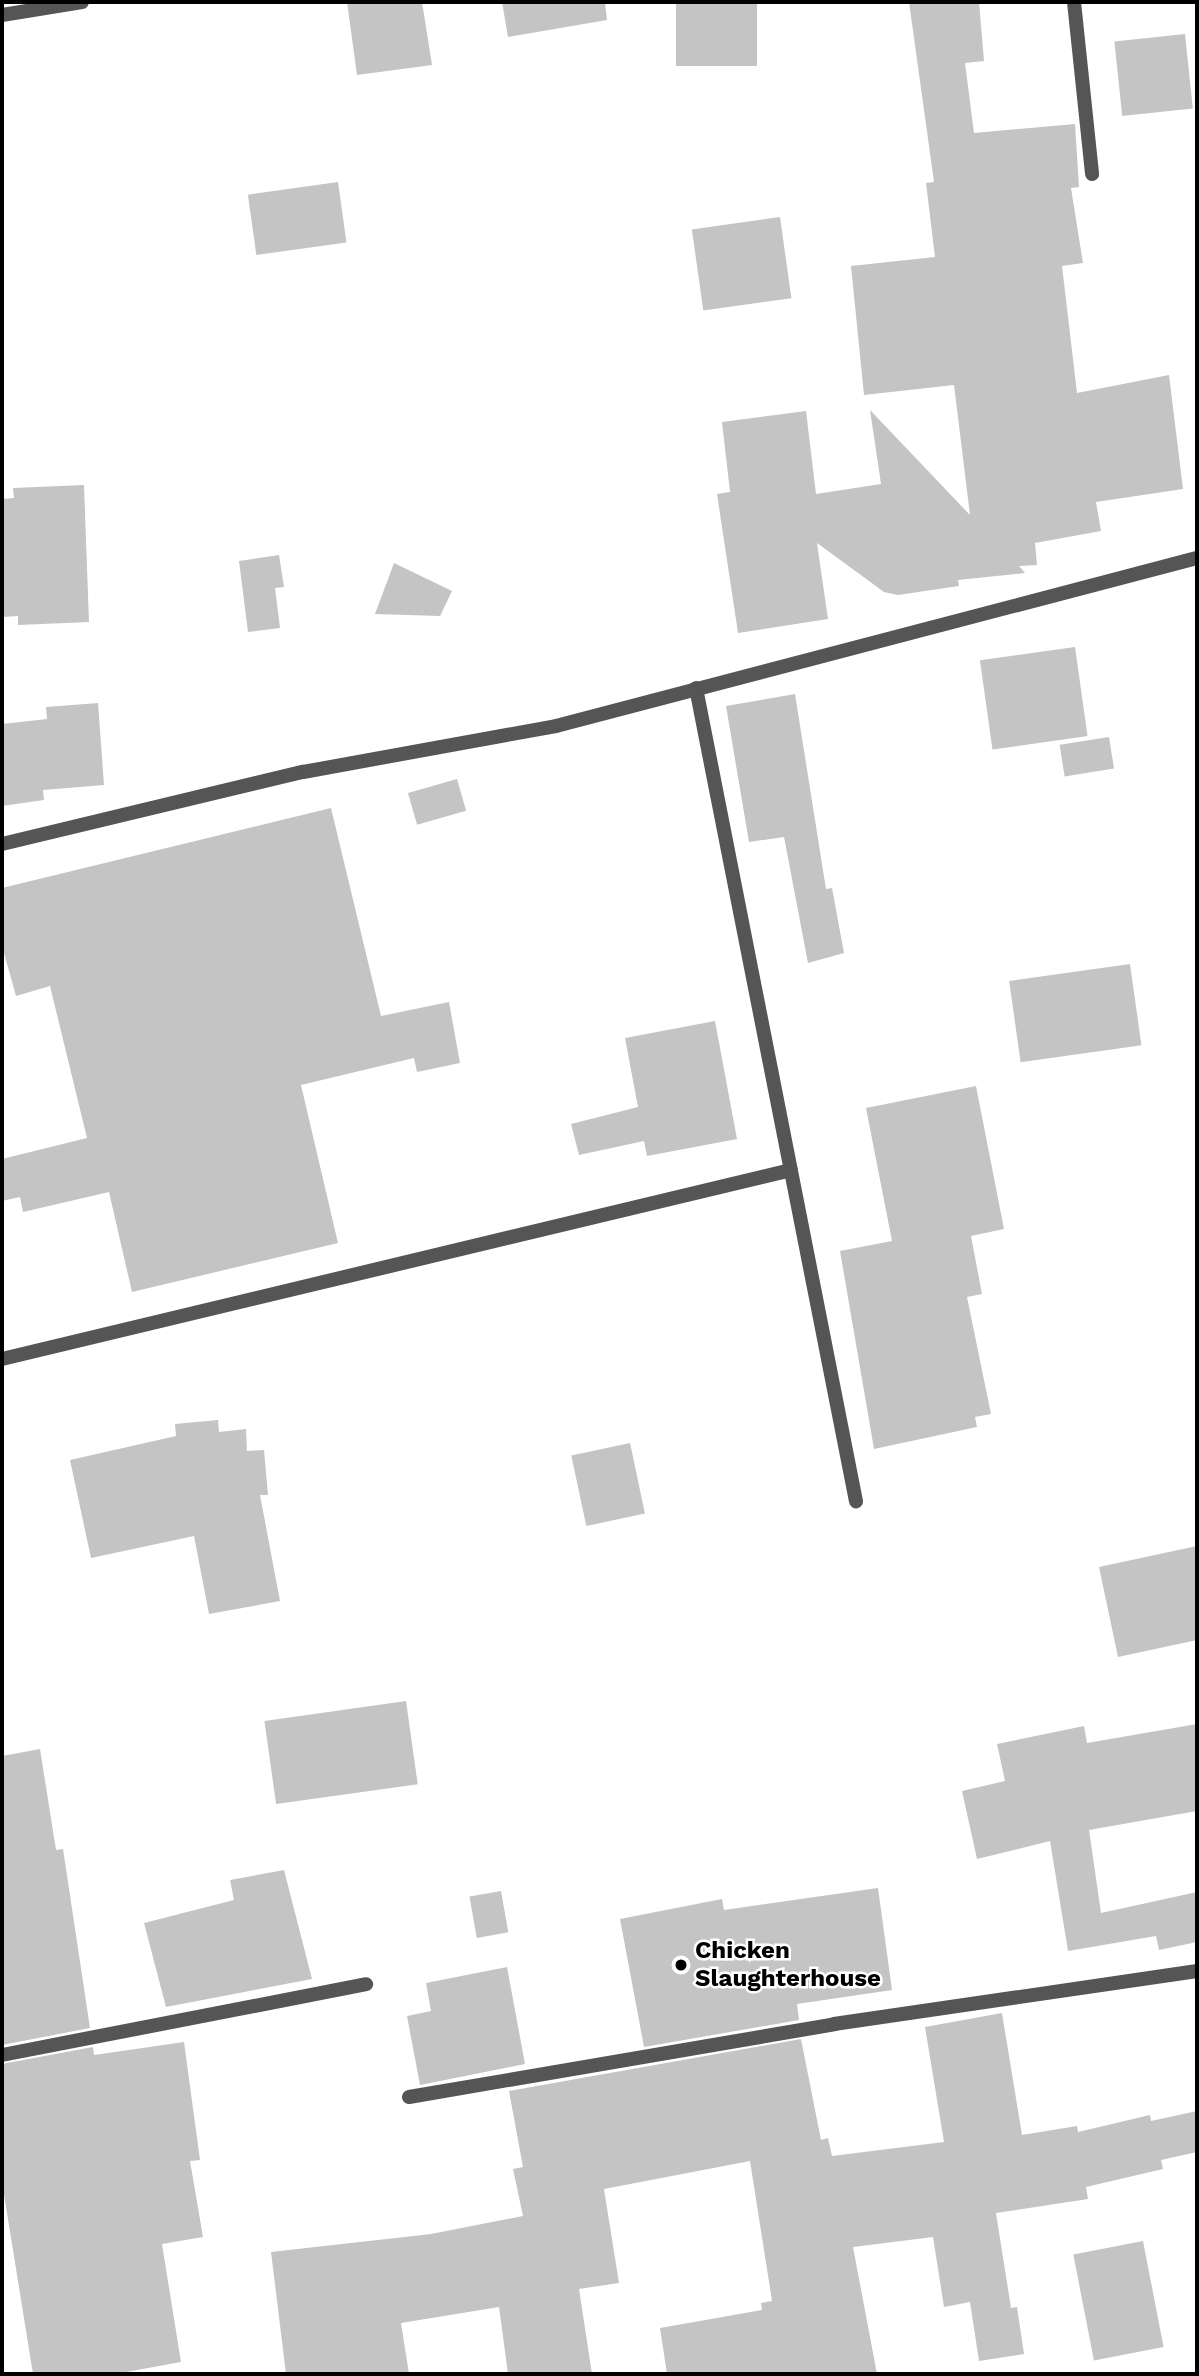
<!DOCTYPE html>
<style>
body{margin:0}
#map{position:relative;width:1199px;height:2376px;overflow:hidden;background:#fff;font-family:"Work Sans",sans-serif}
div>[style]{position:absolute}
.building>*{inset:0;background:#c4c4c4;transform-origin:0 0}
.lane>*{height:14px;margin:-7px;padding:0 7px;transform-origin:7px;border-radius:7px;background:#555}
.street>*{height:14px;margin:-7px;padding:0 7px;transform-origin:7px;border-radius:7px;background:#555}
.dots>*{width:19px;height:19px;translate:-50% -50%;box-sizing:border-box;border:4px solid #fff;border-radius:50%}
span{translate:-50% -50%;white-space:nowrap;text-align:center;line-height:1.15;-webkit-text-stroke:5px #fff;paint-order:stroke}
.poi-label{font-size:24px;color:#000;font-weight:700}
.left{translate:0 -50%;text-align:left}
.frame{position:absolute;inset:0;border:4px solid #000;pointer-events:none}
</style>
<div id="map">
<div class="building">
<div style="clip-path:polygon(347px 2px,422px 2px,432px 65px,357px 75px)"></div>
<div style="clip-path:polygon(502px 2px,605px 2px,607px 20px,508px 37px)"></div>
<div style="left:676px;top:2px;width:81px;height:64px"></div>
<div style="clip-path:polygon(909px 2px,979px 2px,984px 61px,965px 63px,974px 133px,1075px 124px,1079px 187px,1071px 188px,1083px 263px,1062px 266px,1077px 393px,1169px 375px,1183px 489px,1096px 502px,1101px 531px,1035px 543px,1037px 565px,1019px 566px,1025px 573px,958px 580px,959px 586px,898px 595px,884px 592px,817px 543px,828px 619px,738px 633px,717px 494px,730px 492px,722px 422px,806px 411px,816px 494px,881px 484px,870px 410px,970px 515px,954px 385px,864px 395px,851px 266px,935px 257px,926px 183px,934px 182px)"></div>
<div style="left:1185px;top:34px;width:75px;height:71px;rotate:84deg"></div>
<div style="left:338px;top:182px;width:61px;height:91px;rotate:82deg"></div>
<div style="left:780px;top:217px;width:82px;height:89px;rotate:82deg"></div>
<div style="clip-path:polygon(84px 485px,89px 622px,18px 625px,18px 616px,2px 617px,2px 499px,14px 498px,13px 488px)"></div>
<div style="clip-path:polygon(279px 555px,284px 587px,275px 588px,280px 628px,248px 632px,239px 561px)"></div>
<div style="clip-path:polygon(394px 563px,452px 591px,440px 616px,375px 614px)"></div>
<div style="left:1075px;top:647px;width:90px;height:96px;rotate:82deg"></div>
<div style="clip-path:polygon(795px 694px,826px 889px,832px 888px,844px 953px,808px 963px,784px 837px,749px 842px,726px 706px)"></div>
<div style="clip-path:polygon(98px 703px,104px 785px,43px 790px,44px 800px,2px 806px,2px 724px,47px 719px,46px 707px)"></div>
<div style="left:1109px;top:737px;width:32px;height:50px;rotate:81deg"></div>
<div style="left:457px;top:779px;width:33px;height:51px;rotate:74deg"></div>
<div style="clip-path:polygon(331px 808px,381px 1016px,449px 1002px,460px 1063px,417px 1072px,414px 1058px,301px 1085px,338px 1243px,132px 1292px,109px 1192px,23px 1212px,20px 1197px,2px 1201px,2px 1159px,87px 1138px,50px 986px,16px 996px,2px 946px,2px 888px)"></div>
<div style="left:1130px;top:964px;width:82px;height:122px;rotate:82deg"></div>
<div style="clip-path:polygon(715px 1021px,737px 1139px,647px 1156px,644px 1141px,579px 1155px,571px 1124px,638px 1107px,625px 1038px)"></div>
<div style="clip-path:polygon(976px 1086px,1004px 1229px,971px 1236px,982px 1294px,967px 1297px,991px 1414px,975px 1417px,977px 1427px,874px 1449px,840px 1251px,892px 1241px,866px 1108px)"></div>
<div style="clip-path:polygon(218px 1420px,219px 1432px,246px 1429px,247px 1451px,264px 1450px,268px 1495px,260px 1495px,280px 1601px,209px 1614px,194px 1536px,91px 1558px,70px 1460px,176px 1436px,175px 1424px)"></div>
<div style="left:630px;top:1443px;width:72px;height:60px;rotate:78deg"></div>
<div style="clip-path:polygon(1197px 1546px,1197px 1640px,1118px 1657px,1099px 1567px)"></div>
<div style="left:406px;top:1701px;width:84px;height:143px;rotate:82deg"></div>
<div style="clip-path:polygon(1197px 1724px,1197px 1811px,1089px 1830px,1101px 1913px,1197px 1892px,1197px 1942px,1159px 1950px,1156px 1936px,1068px 1951px,1050px 1841px,977px 1859px,962px 1791px,1005px 1781px,997px 1744px,1084px 1726px,1087px 1743px)"></div>
<div style="clip-path:polygon(40px 1749px,56px 1850px,63px 1849px,90px 2028px,2px 2045px,2px 1756px)"></div>
<div style="clip-path:polygon(284px 1870px,312px 1979px,166px 2007px,144px 1923px,234px 1900px,230px 1880px)"></div>
<div style="clip-path:polygon(878px 1888px,892px 1990px,797px 2004px,799px 2020px,644px 2047px,620px 1919px,722px 1899px,724px 1910px)"></div>
<div style="left:501px;top:1891px;width:42px;height:32px;rotate:80deg"></div>
<div style="clip-path:polygon(507px 1967px,525px 2064px,420px 2085px,407px 2016px,431px 2011px,426px 1983px)"></div>
<div style="clip-path:polygon(1002px 2013px,1022px 2135px,1077px 2126px,1078px 2132px,1150px 2115px,1151px 2121px,1197px 2111px,1197px 2152px,1161px 2160px,1163px 2169px,1086px 2187px,1088px 2199px,996px 2213px,1011px 2308px,1017px 2307px,1024px 2354px,979px 2361px,970px 2302px,944px 2307px,933px 2237px,853px 2247px,877px 2374px,667px 2374px,660px 2328px,762px 2310px,761px 2303px,772px 2301px,750px 2161px,604px 2189px,619px 2283px,579px 2289px,592px 2374px,508px 2374px,499px 2307px,401px 2323px,409px 2374px,286px 2374px,271px 2252px,431px 2234px,523px 2216px,513px 2169px,523px 2167px,509px 2091px,801px 2039px,821px 2140px,828px 2138px,832px 2156px,944px 2142px,925px 2027px)"></div>
<div style="clip-path:polygon(184px 2042px,200px 2160px,190px 2161px,203px 2237px,162px 2244px,181px 2362px,115px 2374px,33px 2374px,2px 2182px,2px 2064px,93px 2047px,94px 2055px)"></div>
<div style="left:1143px;top:2241px;width:108px;height:71px;rotate:79deg"></div>
</div>
<div class="lane">
<div style="left:2px;top:15px;width:81px;rotate:-9.2deg"></div>
</div>
<div class="street">
<div style="left:1074px;top:2px;width:173px;rotate:84deg"></div>
<div style="left:696px;top:688px;width:829px;rotate:78.87deg"></div>
<div style="left:2px;top:844px;width:309px;rotate:-13.5deg"></div>
<div style="left:303px;top:772px;width:257px;rotate:-10.3deg"></div>
<div style="left:556px;top:726px;width:663px;rotate:-14.69deg"></div>
<div style="left:2px;top:1359px;width:811px;rotate:-13.47deg"></div>
<div style="left:2px;top:2055px;width:371px;rotate:-11deg"></div>
<div style="left:409px;top:2097px;width:431px;rotate:-9.7deg"></div>
<div style="left:834px;top:2024px;width:367px;rotate:-8.3deg"></div>
</div>
<div class="dots">
<div style="left:681px;top:1965px;background:#000"></div>
</div>
<div class="poi-label">
<span class="left" style="left:695px;top:1965px">Chicken<br>Slaughterhouse</span>
</div>
<div class="frame"></div>
</div>
